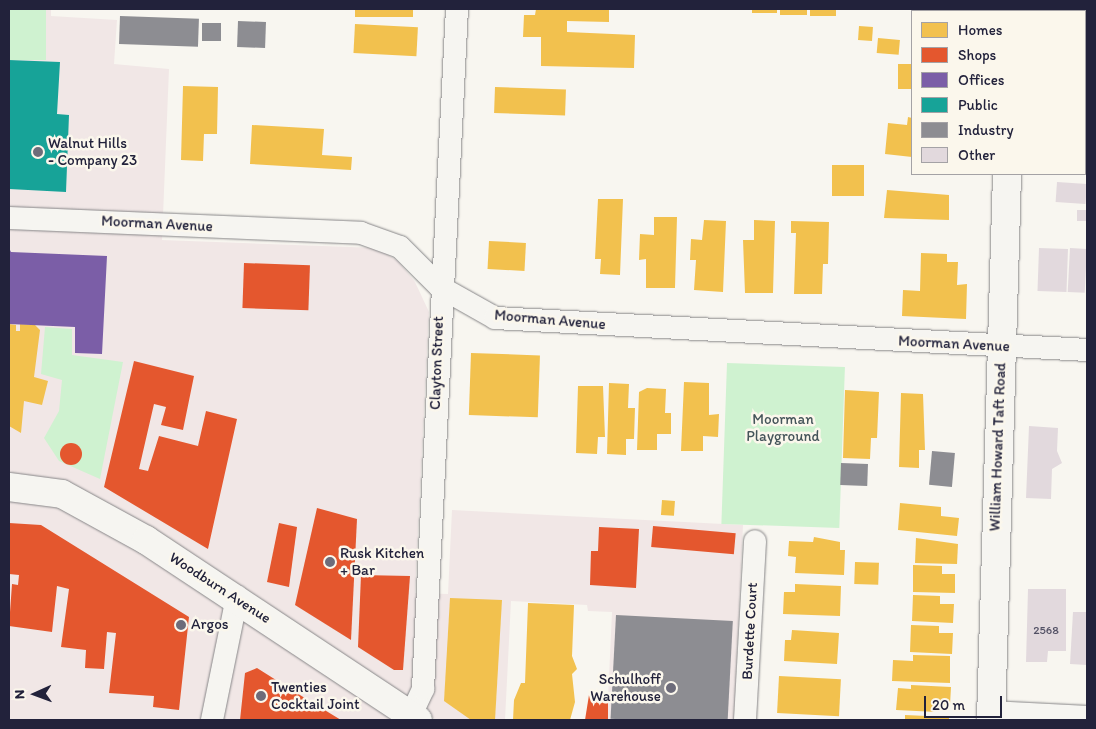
<!DOCTYPE html>
<style>
body{margin:0}
#map{position:relative;width:1096px;height:729px;overflow:hidden;background:#f8f6f0;font-family:Itim,sans-serif}
div>[style]{position:absolute}
.built>*{inset:0;background:#f1e7e6}
.green>*{inset:0;background:#cff2d0;transform-origin:0 0}
.homes>*{inset:0;background:#f2c14e;transform-origin:0 0}
.shops>*{inset:0;background:#e4572e;transform-origin:0 0}
.round{border-radius:50%}
.offices>*{inset:0;background:#7b5ea7}
.public>*{inset:0;background:#17a398}
.industry>*{inset:0;background:#8d8d92;transform-origin:0 0}
.building>*{inset:0;background:#e2d9dd;transform-origin:0 0}
.roads{filter:drop-shadow(0 0 1px #878688) drop-shadow(0 0 1px #878688)}
.minor>*{height:22px;margin:-11px;padding:0 11px;transform-origin:11px;border-radius:11px;background:#f6f5f1}
.tertiary>*{height:28px;margin:-14px;padding:0 14px;transform-origin:14px;border-radius:14px;background:#f6f5f1}
.dots>*{width:14px;height:14px;translate:-50% -50%;box-sizing:border-box;border:2px solid #fbf7ec;border-radius:50%}
span{translate:-50% -50%;white-space:nowrap;text-align:center;line-height:1.15;-webkit-text-stroke:5px #fbf7ec;paint-order:stroke}
.number-label{font-size:12px;color:#525064}
.number-label span{-webkit-text-stroke-width:0}
.poi-label{font-size:15px;color:#22223b}
.left{translate:0 -50%;text-align:left}
.right{translate:-100% -50%;text-align:right}
.street-label{font-size:15px;color:#22223b}
.park-label{font-size:15px;color:#45555a}
.frame{position:absolute;inset:0;border:10px solid #22223b;pointer-events:none}
.legend{position:absolute;left:911px;top:10px;width:175px;height:165px;box-sizing:border-box;background:#fbf7ec;border:1px solid #a4a2a5;margin:0;padding:6px 9px;list-style:none;font-size:15px;color:#22223b}
.legend li{display:flex;align-items:center;gap:10px;height:25px}
.legend b{width:25px;border:1px solid #a4a2a5}
.north{position:absolute;left:10px;top:669px;width:50px;height:50px;-webkit-text-stroke:4px #fbf7ec;paint-order:stroke;rotate:268deg;font-size:14px;font-weight:700;line-height:20px;text-align:center;color:#22223b}
.north::after{content:'';display:block;margin:auto;width:18px;height:22px;background:#22223b;clip-path:polygon(50% 0,100% 100%,50% 72%,0 100%)}
.scale{position:absolute;left:924px;top:696px;width:78px;height:22px;box-sizing:border-box;border:2px solid #22223b;border-top:0;padding-left:6px;font-size:15px;line-height:18px;white-space:nowrap;color:#22223b;-webkit-text-stroke:4px #fbf7ec;paint-order:stroke}
</style>
<div id="map">
<div class="built">
<div style="clip-path:polygon(9px 9px,51px 9px,51px 16px,117px 20px,114px 64px,169px 69px,162px 240px,377px 248px,398px 261px,415px 282px,429px 312px,415px 593px,448px 594px,452px 510px,743px 525px,734px 720px,607px 720px,612px 612px,588px 611px,587px 605px,511px 601px,505px 720px,436px 720px,405px 698px,403px 720px,9px 720px)"></div>
</div>
<div class="green">
<div style="left:9px;top:9px;width:37px;height:51px"></div>
<div style="clip-path:polygon(45px 327px,72px 329px,72px 355px,123px 362px,100px 479px,59px 461px,44px 438px,59px 411px,62px 380px,41px 374px)"></div>
<div style="left:727px;top:363px;width:118px;height:161px;rotate:2deg"></div>
</div>
<div class="homes">
<div style="left:355px;top:9px;width:58px;height:8px"></div>
<div style="clip-path:polygon(536px 9px,609px 9px,609px 22px,567px 21px,567px 32px,635px 35px,634px 68px,541px 66px,541px 37px,523px 37px,524px 15px,535px 15px)"></div>
<div style="left:752px;top:9px;width:25px;height:4px"></div>
<div style="left:780px;top:9px;width:27px;height:6px"></div>
<div style="left:810px;top:9px;width:26px;height:7px"></div>
<div style="left:355px;top:24px;width:63px;height:29px;rotate:3deg"></div>
<div style="left:859px;top:26px;width:14px;height:14px;rotate:4deg"></div>
<div style="left:878px;top:38px;width:22px;height:15px;rotate:5deg"></div>
<div style="left:898px;top:64px;width:14px;height:25px"></div>
<div style="clip-path:polygon(183px 86px,218px 87px,217px 134px,204px 134px,203px 161px,181px 160px)"></div>
<div style="left:495px;top:87px;width:71px;height:26px;rotate:2deg"></div>
<div style="clip-path:polygon(908px 117px,912px 118px,912px 157px,885px 154px,888px 123px,907px 125px)"></div>
<div style="clip-path:polygon(252px 125px,324px 129px,322px 155px,352px 157px,351px 170px,250px 164px)"></div>
<div style="left:832px;top:165px;width:32px;height:31px"></div>
<div style="clip-path:polygon(887px 190px,949px 195px,949px 220px,884px 218px)"></div>
<div style="clip-path:polygon(598px 199px,623px 199px,620px 275px,600px 274px,601px 259px,595px 259px)"></div>
<div style="clip-path:polygon(654px 217px,677px 217px,675px 288px,646px 288px,646px 259px,639px 260px,640px 234px,654px 235px)"></div>
<div style="clip-path:polygon(704px 220px,726px 221px,723px 292px,694px 290px,696px 260px,690px 260px,691px 239px,702px 240px)"></div>
<div style="clip-path:polygon(754px 220px,775px 221px,773px 293px,745px 293px,743px 240px,754px 240px)"></div>
<div style="clip-path:polygon(791px 221px,829px 222px,828px 264px,823px 264px,822px 294px,794px 294px,796px 233px,791px 233px)"></div>
<div style="left:489px;top:241px;width:37px;height:28px;rotate:3deg"></div>
<div style="clip-path:polygon(921px 253px,947px 254px,947px 262px,958px 262px,957px 285px,967px 284px,966px 319px,902px 316px,903px 290px,920px 291px)"></div>
<div style="clip-path:polygon(9px 324px,16px 325px,16px 331px,20px 331px,20px 324px,35px 325px,40px 330px,34px 377px,48px 381px,42px 405px,24px 401px,21px 433px,9px 426px)"></div>
<div style="left:471px;top:353px;width:69px;height:62px;rotate:2deg"></div>
<div style="clip-path:polygon(684px 382px,709px 383px,709px 415px,719px 414px,718px 437px,703px 436px,703px 451px,681px 451px)"></div>
<div style="clip-path:polygon(609px 383px,629px 384px,628px 408px,635px 408px,634px 439px,626px 439px,626px 455px,607px 454px)"></div>
<div style="clip-path:polygon(578px 386px,603px 386px,605px 437px,598px 437px,597px 454px,576px 453px)"></div>
<div style="clip-path:polygon(647px 388px,666px 389px,665px 413px,671px 413px,671px 434px,657px 434px,657px 450px,637px 450px,639px 392px)"></div>
<div style="clip-path:polygon(845px 390px,879px 392px,877px 438px,871px 438px,870px 459px,843px 458px)"></div>
<div style="clip-path:polygon(901px 393px,923px 394px,925px 450px,919px 450px,919px 468px,899px 467px)"></div>
<div style="left:662px;top:500px;width:13px;height:15px;rotate:4deg"></div>
<div style="clip-path:polygon(900px 503px,941px 507px,941px 516px,959px 518px,957px 536px,898px 530px)"></div>
<div style="clip-path:polygon(814px 537px,840px 542px,840px 550px,845px 550px,844px 575px,795px 573px,796px 557px,788px 556px,789px 541px,813px 542px)"></div>
<div style="clip-path:polygon(916px 538px,958px 544px,957px 564px,915px 563px)"></div>
<div style="left:855px;top:562px;width:24px;height:22px;rotate:2deg"></div>
<div style="clip-path:polygon(913px 565px,942px 566px,942px 574px,955px 574px,955px 593px,913px 592px)"></div>
<div style="clip-path:polygon(795px 584px,841px 586px,840px 616px,783px 614px,784px 592px,795px 592px)"></div>
<div style="clip-path:polygon(913px 595px,940px 596px,940px 604px,954px 604px,953px 623px,912px 621px)"></div>
<div style="clip-path:polygon(450px 598px,502px 600px,495px 720px,471px 720px,444px 701px)"></div>
<div style="clip-path:polygon(528px 603px,574px 605px,572px 656px,577px 669px,572px 674px,575px 702px,570px 720px,513px 720px,514px 700px,521px 683px,525px 683px)"></div>
<div style="clip-path:polygon(911px 625px,939px 626px,939px 633px,953px 633px,952px 654px,910px 652px)"></div>
<div style="clip-path:polygon(792px 630px,839px 633px,837px 664px,784px 661px,785px 640px,791px 640px)"></div>
<div style="clip-path:polygon(913px 655px,950px 656px,950px 683px,892px 681px,893px 660px,913px 661px)"></div>
<div style="left:779px;top:676px;width:62px;height:37px;rotate:3deg"></div>
<div style="clip-path:polygon(911px 685px,951px 687px,950px 705px,938px 704px,937px 712px,896px 710px,898px 688px,911px 689px)"></div>
<div style="clip-path:polygon(905px 715px,949px 717px,949px 720px,905px 720px)"></div>
</div>
<div class="shops">
<div style="left:244px;top:263px;width:66px;height:45px;rotate:2deg"></div>
<div style="clip-path:polygon(134px 361px,194px 376px,183px 430px,161px 425px,166px 407px,154px 404px,139px 469px,148px 471px,159px 436px,198px 446px,206px 411px,237px 419px,208px 549px,104px 487px)"></div>
<div class="round" style="left:60px;top:443px;width:22px;height:22px"></div>
<div style="clip-path:polygon(317px 508px,357px 519px,351px 640px,295px 605px)"></div>
<div style="clip-path:polygon(9px 523px,41px 525px,189px 617px,179px 710px,153px 707px,154px 696px,109px 693px,116px 633px,107px 632px,104px 669px,85px 668px,86px 650px,61px 647px,69px 589px,57px 586px,52px 632px,9px 626px,12px 584px,18px 585px,19px 575px,9px 574px)"></div>
<div style="clip-path:polygon(279px 523px,297px 527px,289px 587px,267px 582px)"></div>
<div style="left:653px;top:526px;width:83px;height:21px;rotate:5deg"></div>
<div style="clip-path:polygon(599px 527px,639px 529px,636px 588px,590px 585px,591px 551px,598px 551px)"></div>
<div style="clip-path:polygon(361px 575px,410px 576px,403px 670px,394px 670px,358px 647px)"></div>
<div style="clip-path:polygon(257px 668px,295px 692px,341px 720px,240px 720px,245px 673px)"></div>
<div style="clip-path:polygon(589px 695px,608px 696px,608px 720px,585px 720px)"></div>
</div>
<div class="offices">
<div style="clip-path:polygon(9px 248px,11px 252px,107px 256px,102px 354px,75px 353px,75px 327px,9px 324px)"></div>
</div>
<div class="public">
<div style="clip-path:polygon(9px 60px,60px 62px,57px 114px,69px 115px,66px 192px,9px 189px)"></div>
</div>
<div class="industry">
<div style="left:120px;top:16px;width:79px;height:28px;rotate:2deg"></div>
<div style="left:238px;top:21px;width:28px;height:26px;rotate:2deg"></div>
<div style="left:202px;top:23px;width:19px;height:18px"></div>
<div style="left:932px;top:451px;width:23px;height:34px;rotate:5deg"></div>
<div style="left:841px;top:463px;width:27px;height:22px;rotate:2deg"></div>
<div style="left:616px;top:615px;width:117px;height:104px;rotate:3deg"></div>
</div>
<div class="building">
<div style="left:1085px;top:125px;width:2px;height:26px"></div>
<div style="left:1057px;top:182px;width:30px;height:20px;rotate:4deg"></div>
<div style="left:1077px;top:210px;width:10px;height:11px"></div>
<div style="left:1039px;top:248px;width:29px;height:43px;rotate:2deg"></div>
<div style="left:1070px;top:248px;width:17px;height:44px;rotate:3deg"></div>
<div style="clip-path:polygon(1029px 426px,1058px 428px,1057px 451px,1062px 463px,1052px 469px,1051px 499px,1026px 498px)"></div>
<div style="clip-path:polygon(1028px 589px,1066px 589px,1066px 651px,1048px 651px,1047px 662px,1026px 662px)"></div>
<div style="clip-path:polygon(1073px 612px,1087px 612px,1087px 665px,1070px 664px)"></div>
</div>
<div class="roads">
<div class="minor">
<div style="left:9px;top:218px;width:352px;rotate:2.4deg"></div>
<div style="left:361px;top:233px;width:41px;rotate:19.7deg"></div>
<div style="left:400px;top:247px;width:57px;rotate:45deg"></div>
<div style="left:440px;top:287px;width:63px;rotate:29.4deg"></div>
<div style="left:495px;top:318px;width:593px;rotate:3.09deg"></div>
<div style="left:991px;top:712px;width:96px;rotate:3deg"></div>
<div style="left:411px;top:715px;width:29px;rotate:-65deg"></div>
<div style="left:423px;top:689px;width:681px;rotate:-87.14deg"></div>
<div style="left:212px;top:720px;width:126px;rotate:-78.5deg"></div>
<div style="left:745px;top:720px;width:179px;rotate:-86.8deg"></div>
</div>
<div class="tertiary">
<div style="left:1013px;top:11px;width:2px;rotate:-90deg"></div>
<div style="left:9px;top:487px;width:53px;rotate:7.5deg"></div>
<div style="left:62px;top:494px;width:96px;rotate:28.7deg"></div>
<div style="left:146px;top:540px;width:326px;rotate:33.5deg"></div>
<div style="left:991px;top:720px;width:546px;rotate:-88.32deg"></div>
</div>
</div>
<div class="dots">
<div style="left:38px;top:152px;background:#6d6c7a"></div>
<div style="left:330px;top:562px;background:#6d6c7a"></div>
<div style="left:181px;top:625px;background:#6d6c7a"></div>
<div style="left:671px;top:688px;background:#6d6c7a"></div>
<div style="left:261px;top:696px;background:#6d6c7a"></div>
</div>
<div class="number-label">
<span style="left:1046px;top:631px">2568</span>
</div>
<div class="poi-label">
<span class="left" style="left:48px;top:152px">Walnut Hills<br>- Company 23</span>
<span class="left" style="left:340px;top:562px">Rusk Kitchen<br>+ Bar</span>
<span class="left" style="left:191px;top:625px">Argos</span>
<span class="right" style="left:661px;top:688px">Schulhoff<br>Warehouse</span>
<span class="left" style="left:271px;top:696px">Twenties<br>Cocktail Joint</span>
</div>
<div class="street-label">
<span style="left:157px;top:224px;rotate:3deg">Moorman Avenue</span>
<span style="left:550px;top:320px;rotate:5deg">Moorman Avenue</span>
<span style="left:954px;top:344px;rotate:3deg">Moorman Avenue</span>
<span style="left:437px;top:363px;rotate:-88deg">Clayton Street</span>
<span style="left:998px;top:447px;rotate:-88deg">William Howard Taft Road</span>
<span style="left:220px;top:588px;rotate:33deg">Woodburn Avenue</span>
<span style="left:750px;top:631px;rotate:-87deg">Burdette Court</span>
</div>
<div class="park-label">
<span style="left:783px;top:428px">Moorman<br>Playground</span>
</div>
<div class="frame"></div>
<ul class="legend">
<li><b style="height:14px;background:#f2c14e"></b>Homes</li>
<li><b style="height:14px;background:#e4572e"></b>Shops</li>
<li><b style="height:14px;background:#7b5ea7"></b>Offices</li>
<li><b style="height:14px;background:#17a398"></b>Public</li>
<li><b style="height:14px;background:#8d8d92"></b>Industry</li>
<li><b style="height:14px;background:#e2d9dd"></b>Other</li>
</ul>
<div class="north">N</div>
<div class="scale">20 m</div>
</div>
